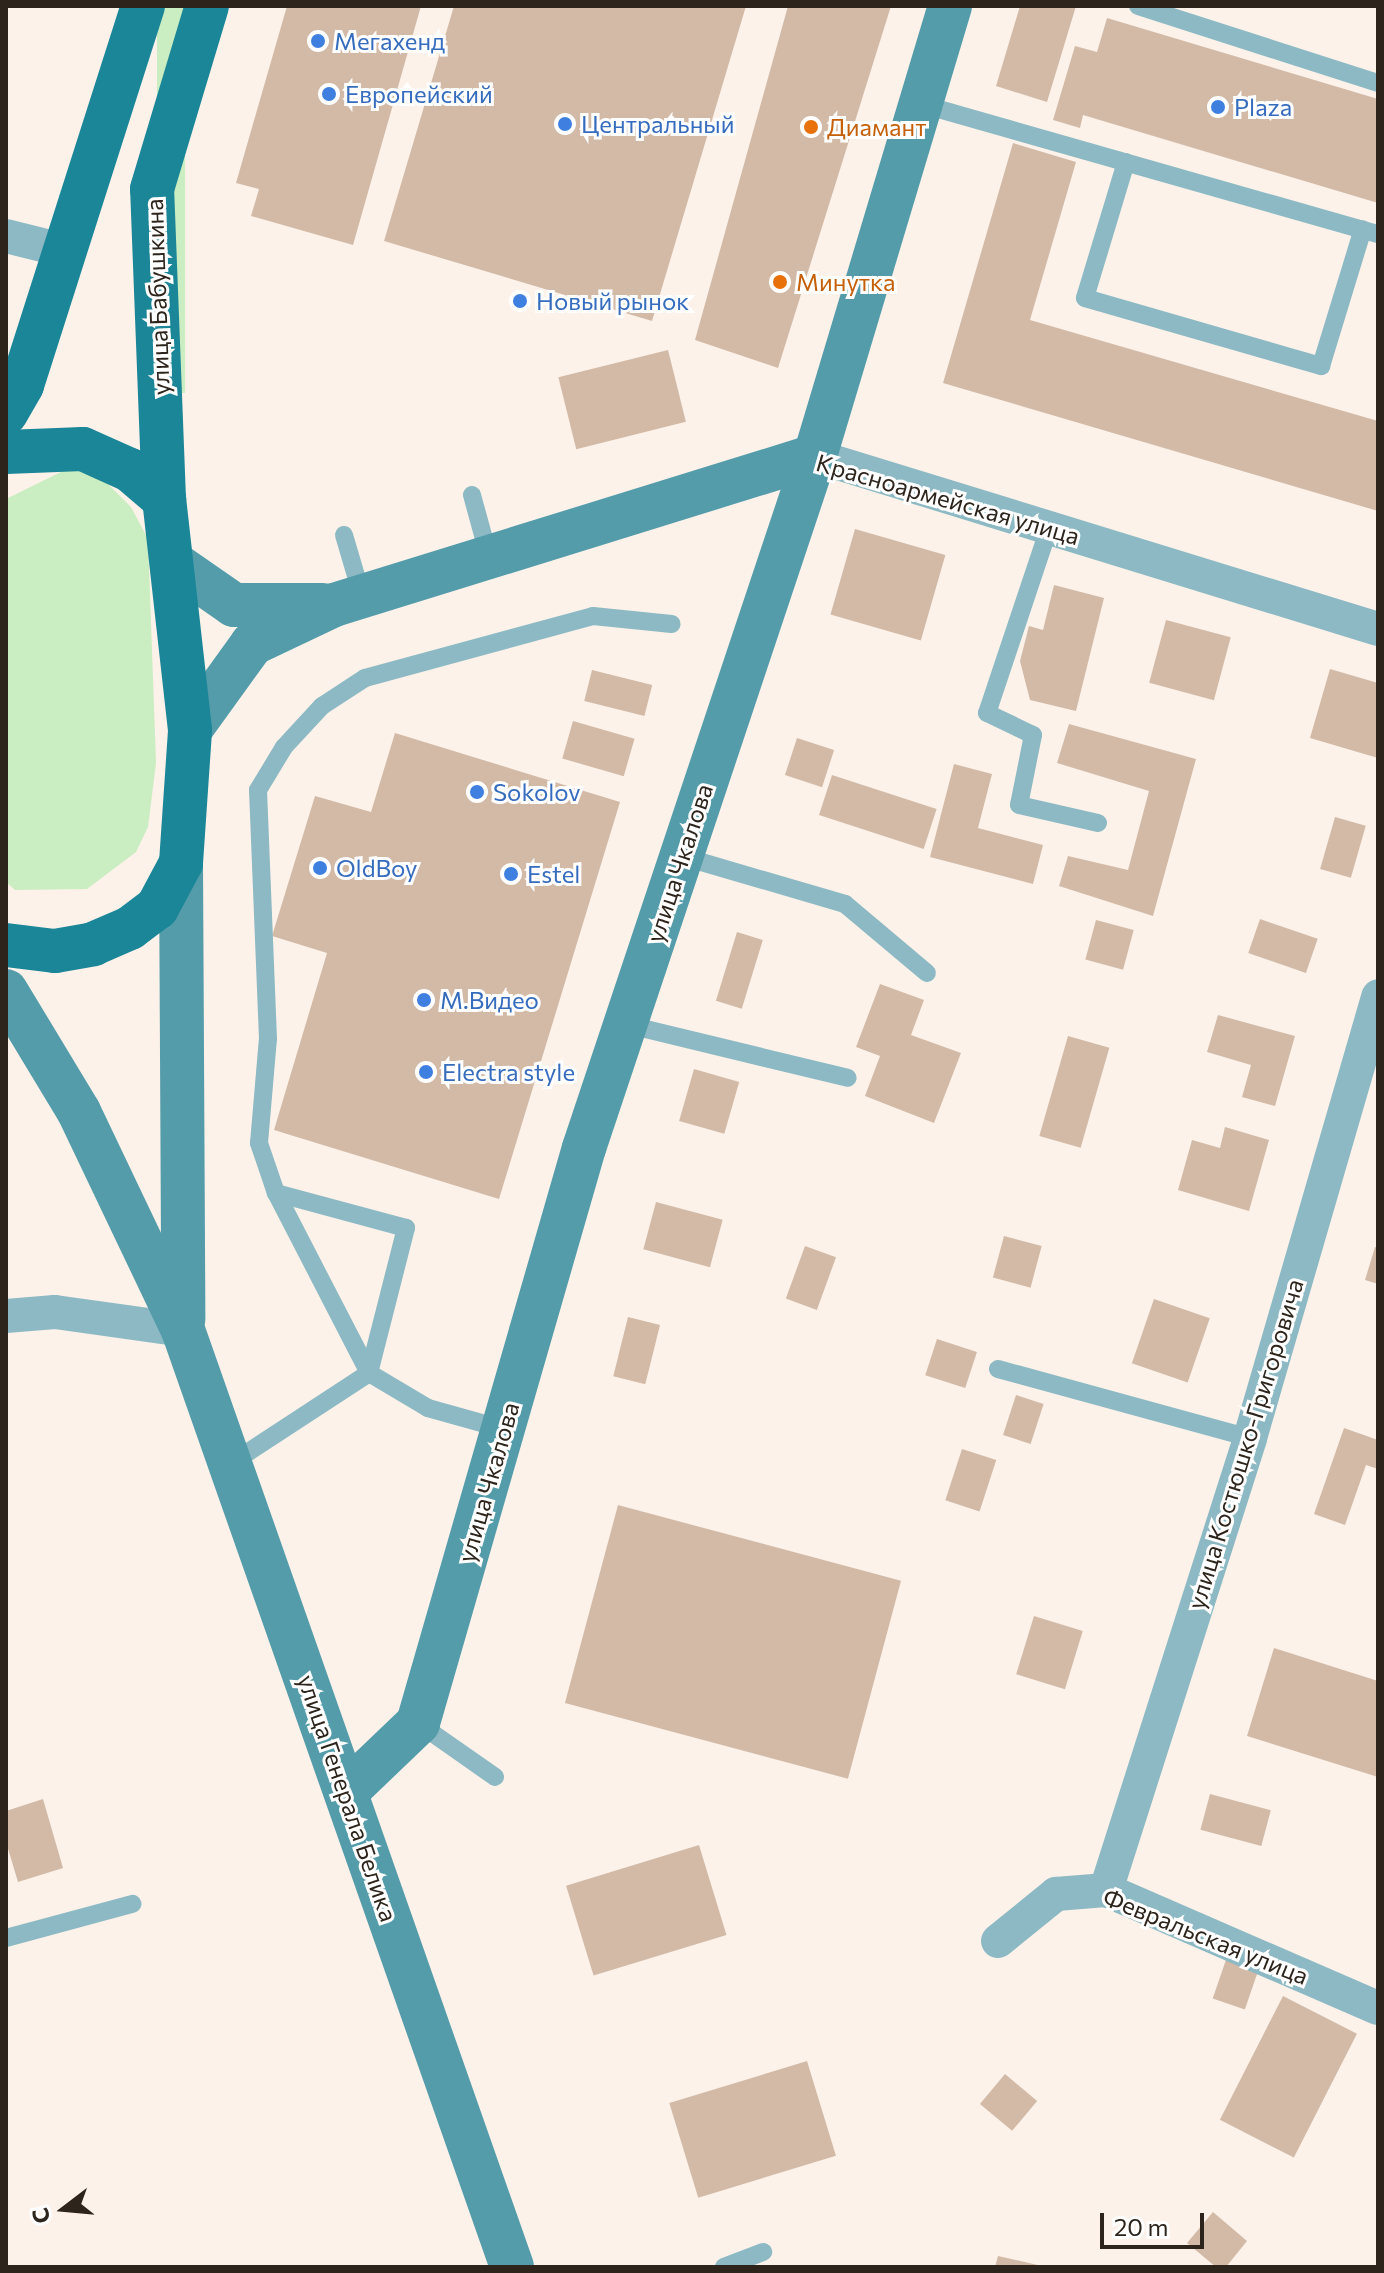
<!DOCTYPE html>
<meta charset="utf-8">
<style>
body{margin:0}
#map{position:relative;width:1384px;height:2273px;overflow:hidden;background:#fcf2ea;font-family:Commissioner,sans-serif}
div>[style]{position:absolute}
.green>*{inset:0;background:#caedc1;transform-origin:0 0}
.building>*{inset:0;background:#d2baa7;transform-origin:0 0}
.service>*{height:18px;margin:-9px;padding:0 9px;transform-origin:9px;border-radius:9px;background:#8cb9c3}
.minor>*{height:34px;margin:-17px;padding:0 17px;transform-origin:17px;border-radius:17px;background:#8cb9c3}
.secondary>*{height:44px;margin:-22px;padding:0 22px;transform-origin:22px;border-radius:22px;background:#549caa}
.primary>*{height:44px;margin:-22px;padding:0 22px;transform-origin:22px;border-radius:22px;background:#1b8698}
.dots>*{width:22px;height:22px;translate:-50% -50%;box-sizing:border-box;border:4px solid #fff;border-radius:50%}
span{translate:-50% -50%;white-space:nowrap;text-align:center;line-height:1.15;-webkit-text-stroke:6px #fff;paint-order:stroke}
.shop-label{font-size:24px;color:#366cbe}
.left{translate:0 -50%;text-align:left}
.food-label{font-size:24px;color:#c56008}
.street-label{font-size:24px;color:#2d241c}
.frame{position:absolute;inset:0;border:8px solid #2d241c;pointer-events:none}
.north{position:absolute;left:24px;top:2169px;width:80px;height:80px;-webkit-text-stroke:6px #fff;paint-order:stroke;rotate:254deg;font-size:22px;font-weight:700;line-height:32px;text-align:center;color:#2d241c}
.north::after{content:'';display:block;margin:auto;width:28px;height:36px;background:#2d241c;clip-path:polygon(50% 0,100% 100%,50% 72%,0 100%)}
.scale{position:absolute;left:1100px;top:2213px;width:104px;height:36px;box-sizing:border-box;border:4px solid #2d241c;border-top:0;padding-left:10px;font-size:24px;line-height:28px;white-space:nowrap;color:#2d241c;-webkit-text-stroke:6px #fff;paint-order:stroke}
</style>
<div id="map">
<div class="green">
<div style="left:157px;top:6px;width:28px;height:387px"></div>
<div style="clip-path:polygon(69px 468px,104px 480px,131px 507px,148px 539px,156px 763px,148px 827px,136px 852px,87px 889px,15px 890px,6px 882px,6px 499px)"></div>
</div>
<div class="building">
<div style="clip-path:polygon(287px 6px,421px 6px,353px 245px,251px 216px,259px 189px,236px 183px)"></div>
<div style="clip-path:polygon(454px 6px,746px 6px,652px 321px,384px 241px)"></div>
<div style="clip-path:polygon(788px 6px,891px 6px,778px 368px,695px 340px)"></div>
<div style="clip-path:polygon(1020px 6px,1076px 6px,1047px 102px,996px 86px)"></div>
<div style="clip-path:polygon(1107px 18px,1378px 99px,1378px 203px,1083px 115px,1080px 128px,1053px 120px,1075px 46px,1097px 52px)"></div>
<div style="clip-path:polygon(1013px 143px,1076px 162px,1030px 320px,1378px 421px,1378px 511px,943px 383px)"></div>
<div style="left:668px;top:350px;width:74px;height:113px;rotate:76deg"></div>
<div style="left:855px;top:529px;width:94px;height:89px;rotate:16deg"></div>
<div style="clip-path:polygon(1054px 585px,1104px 598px,1076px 711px,1030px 700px,1020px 661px,1029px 626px,1043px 630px)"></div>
<div style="left:1166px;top:620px;width:67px;height:65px;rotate:15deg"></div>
<div style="clip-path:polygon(1330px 669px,1378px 683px,1378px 758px,1310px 738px)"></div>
<div style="left:592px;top:670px;width:62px;height:32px;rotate:14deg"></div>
<div style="left:573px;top:721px;width:64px;height:39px;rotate:16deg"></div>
<div style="clip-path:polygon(1069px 724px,1196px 759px,1153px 916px,1059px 886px,1068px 856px,1128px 870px,1149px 791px,1057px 763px)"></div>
<div style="clip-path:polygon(395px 733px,620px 802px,499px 1199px,274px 1130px,327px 953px,272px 936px,315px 796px,371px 812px)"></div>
<div style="left:797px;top:738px;width:39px;height:39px;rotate:18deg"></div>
<div style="clip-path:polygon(954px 764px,992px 774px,978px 828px,1043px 845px,1033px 884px,930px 857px)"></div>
<div style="left:832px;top:775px;width:110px;height:42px;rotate:18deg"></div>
<div style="left:1335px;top:817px;width:32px;height:54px;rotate:16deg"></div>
<div style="left:1260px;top:919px;width:61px;height:36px;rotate:19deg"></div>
<div style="left:1096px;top:920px;width:39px;height:41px;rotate:15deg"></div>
<div style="left:737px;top:932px;width:27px;height:72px;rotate:17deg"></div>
<div style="clip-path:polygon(880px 984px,924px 1000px,911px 1035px,961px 1053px,934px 1123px,865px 1096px,880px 1056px,856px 1047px)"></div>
<div style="clip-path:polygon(1218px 1015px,1295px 1036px,1275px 1106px,1242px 1097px,1251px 1065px,1207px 1052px)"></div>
<div style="left:1068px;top:1036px;width:43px;height:104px;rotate:16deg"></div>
<div style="left:694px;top:1069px;width:47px;height:54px;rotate:16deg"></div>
<div style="clip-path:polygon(1225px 1127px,1269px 1140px,1249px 1211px,1178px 1190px,1192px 1140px,1220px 1148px)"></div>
<div style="left:656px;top:1202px;width:69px;height:49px;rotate:15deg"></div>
<div style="left:1004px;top:1236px;width:39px;height:43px;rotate:15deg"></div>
<div style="left:805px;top:1246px;width:33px;height:56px;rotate:20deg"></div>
<div style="clip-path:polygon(1375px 1247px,1378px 1248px,1378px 1284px,1365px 1280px)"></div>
<div style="left:1154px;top:1299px;width:59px;height:68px;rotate:19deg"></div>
<div style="left:628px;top:1317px;width:33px;height:61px;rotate:14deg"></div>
<div style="left:937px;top:1339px;width:42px;height:38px;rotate:18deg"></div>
<div style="left:1016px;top:1395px;width:29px;height:42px;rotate:18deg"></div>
<div style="clip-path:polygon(1344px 1428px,1378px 1440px,1378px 1469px,1366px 1465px,1345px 1525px,1314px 1514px)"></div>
<div style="left:962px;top:1449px;width:36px;height:54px;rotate:18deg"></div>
<div style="left:618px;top:1505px;width:293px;height:205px;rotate:15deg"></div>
<div style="left:1034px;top:1616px;width:51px;height:61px;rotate:17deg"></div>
<div style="clip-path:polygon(1274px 1648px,1378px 1681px,1378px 1777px,1247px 1736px)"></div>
<div style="left:1210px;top:1794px;width:63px;height:37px;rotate:15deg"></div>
<div style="clip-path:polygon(43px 1799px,63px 1868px,18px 1882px,6px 1842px,6px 1811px)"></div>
<div style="left:699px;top:1845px;width:94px;height:139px;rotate:73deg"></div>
<div style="left:1228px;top:1954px;width:34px;height:47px;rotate:19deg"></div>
<div style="left:1283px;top:1996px;width:83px;height:139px;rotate:27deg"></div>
<div style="left:807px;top:2061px;width:99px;height:144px;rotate:73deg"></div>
<div style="left:1005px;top:2074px;width:42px;height:39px;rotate:40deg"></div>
<div style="clip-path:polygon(1213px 2212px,1247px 2241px,1226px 2267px,1216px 2267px,1187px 2243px)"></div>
<div style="clip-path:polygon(998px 2256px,1042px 2266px,1042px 2267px,995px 2267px)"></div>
</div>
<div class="service">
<div style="left:1138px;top:6px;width:252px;rotate:17.8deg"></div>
<div style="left:921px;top:104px;width:475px;rotate:15.9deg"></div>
<div style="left:1126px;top:162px;width:142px;rotate:106.8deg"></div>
<div style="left:1085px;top:298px;width:246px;rotate:16.1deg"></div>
<div style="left:1321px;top:366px;width:143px;rotate:-73deg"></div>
<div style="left:472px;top:495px;width:64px;rotate:74.7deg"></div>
<div style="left:1049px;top:528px;width:195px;rotate:108.5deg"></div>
<div style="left:987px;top:713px;width:51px;rotate:25.6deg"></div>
<div style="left:1033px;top:735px;width:71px;rotate:101.3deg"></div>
<div style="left:1019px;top:805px;width:81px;rotate:12.8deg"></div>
<div style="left:344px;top:535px;width:64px;rotate:73.6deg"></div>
<div style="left:681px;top:856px;width:171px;rotate:16.3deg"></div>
<div style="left:845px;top:904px;width:107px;rotate:40.1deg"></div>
<div style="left:625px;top:1024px;width:229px;rotate:13.6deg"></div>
<div style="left:998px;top:1369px;width:261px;rotate:15.3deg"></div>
<div style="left:503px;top:1429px;width:78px;rotate:-164.4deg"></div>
<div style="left:428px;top:1408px;width:69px;rotate:-149.3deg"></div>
<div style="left:369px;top:1373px;width:203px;rotate:-117.3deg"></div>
<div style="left:276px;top:1193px;width:53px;rotate:-108.8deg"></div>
<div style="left:259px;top:1143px;width:104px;rotate:-85.1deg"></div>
<div style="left:268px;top:1039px;width:249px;rotate:-92.3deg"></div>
<div style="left:258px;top:790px;width:50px;rotate:-58.8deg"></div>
<div style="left:284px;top:747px;width:56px;rotate:-47.2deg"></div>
<div style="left:322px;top:706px;width:51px;rotate:-33.1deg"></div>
<div style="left:365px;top:678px;width:236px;rotate:-15.2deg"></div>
<div style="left:593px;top:616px;width:79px;rotate:5.8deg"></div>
<div style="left:230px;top:1464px;width:166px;rotate:-33.2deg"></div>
<div style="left:369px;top:1373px;width:150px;rotate:-75.7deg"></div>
<div style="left:406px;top:1228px;width:135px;rotate:-164.9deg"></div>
<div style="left:418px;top:1723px;width:94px;rotate:35deg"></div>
<div style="left:6px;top:1938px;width:131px;rotate:-15.1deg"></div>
<div style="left:724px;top:2267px;width:42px;rotate:-21deg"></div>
</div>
<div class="minor">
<div style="left:6px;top:236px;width:62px;rotate:14deg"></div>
<div style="left:815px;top:456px;width:589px;rotate:17.08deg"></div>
<div style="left:6px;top:1316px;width:49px;rotate:-4.7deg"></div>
<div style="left:55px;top:1312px;width:129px;rotate:8deg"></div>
<div style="left:1106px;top:1890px;width:474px;rotate:-72.3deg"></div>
<div style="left:1250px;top:1438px;width:460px;rotate:-73.8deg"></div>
<div style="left:998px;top:1941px;width:75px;rotate:-39deg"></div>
<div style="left:1056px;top:1894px;width:50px;rotate:-4.6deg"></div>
<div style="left:1106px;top:1890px;width:296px;rotate:23.5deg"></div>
</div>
<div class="secondary">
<div style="left:175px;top:564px;width:72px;rotate:34.8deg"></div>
<div style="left:234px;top:605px;width:89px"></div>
<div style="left:190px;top:730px;width:106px;rotate:-54.2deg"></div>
<div style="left:252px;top:644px;width:91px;rotate:-25.4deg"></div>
<div style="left:334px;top:605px;width:504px;rotate:-17.21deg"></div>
<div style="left:181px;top:863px;width:456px;rotate:89.7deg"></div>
<div style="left:6px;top:991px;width:141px;rotate:58.9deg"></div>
<div style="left:79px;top:1112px;width:242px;rotate:64.5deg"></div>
<div style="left:183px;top:1330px;width:993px;rotate:70.65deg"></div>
<div style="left:346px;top:1792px;width:100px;rotate:-43.8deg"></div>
<div style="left:418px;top:1723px;width:598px;rotate:-73.9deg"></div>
<div style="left:584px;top:1148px;width:730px;rotate:-71.54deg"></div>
<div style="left:815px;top:456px;width:470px;rotate:-73.3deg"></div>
</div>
<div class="primary">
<div style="left:6px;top:413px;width:32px;rotate:-60deg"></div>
<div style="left:22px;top:385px;width:398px;rotate:-72.3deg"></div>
<div style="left:6px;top:452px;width:77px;rotate:-2.2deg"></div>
<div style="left:83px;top:449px;width:51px;rotate:24.1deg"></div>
<div style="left:130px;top:470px;width:45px;rotate:40.5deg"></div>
<div style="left:6px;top:945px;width:49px;rotate:7deg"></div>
<div style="left:55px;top:951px;width:39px;rotate:-10deg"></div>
<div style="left:93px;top:944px;width:40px;rotate:-23.4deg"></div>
<div style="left:130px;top:928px;width:34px;rotate:-37deg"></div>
<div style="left:157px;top:908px;width:51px;rotate:-61.9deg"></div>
<div style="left:181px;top:863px;width:133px;rotate:-86.1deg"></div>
<div style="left:190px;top:730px;width:232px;rotate:-96.4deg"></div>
<div style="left:164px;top:499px;width:310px;rotate:-92.2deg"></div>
<div style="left:152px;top:189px;width:191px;rotate:-73.3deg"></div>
</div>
<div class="dots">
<div style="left:318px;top:41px;background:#3f7fe0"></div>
<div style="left:329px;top:94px;background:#3f7fe0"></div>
<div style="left:1218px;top:107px;background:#3f7fe0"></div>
<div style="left:565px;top:124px;background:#3f7fe0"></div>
<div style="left:811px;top:127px;background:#e8710a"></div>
<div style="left:780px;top:282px;background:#e8710a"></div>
<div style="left:520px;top:301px;background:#3f7fe0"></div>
<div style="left:477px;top:792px;background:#3f7fe0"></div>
<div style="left:320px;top:868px;background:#3f7fe0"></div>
<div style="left:511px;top:874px;background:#3f7fe0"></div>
<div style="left:424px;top:1000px;background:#3f7fe0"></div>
<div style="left:426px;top:1072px;background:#3f7fe0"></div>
</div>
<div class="shop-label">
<span class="left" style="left:334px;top:41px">Мегахенд</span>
<span class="left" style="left:345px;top:94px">Европейский</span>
<span class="left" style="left:1234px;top:107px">Plaza</span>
<span class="left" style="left:581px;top:124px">Центральный</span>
<span class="left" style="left:536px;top:301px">Новый рынок</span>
<span class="left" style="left:493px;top:792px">Sokolov</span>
<span class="left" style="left:336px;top:868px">OldBoy</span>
<span class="left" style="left:527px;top:874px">Estel</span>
<span class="left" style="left:440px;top:1000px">М.Видео</span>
<span class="left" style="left:442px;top:1072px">Electra style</span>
</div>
<div class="food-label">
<span class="left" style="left:827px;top:127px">Диамант</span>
<span class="left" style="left:796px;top:282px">Минутка</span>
</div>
<div class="street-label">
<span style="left:157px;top:297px;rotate:-92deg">улица Бабушкина</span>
<span style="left:948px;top:499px;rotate:16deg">Красноармейская улица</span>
<span style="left:679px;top:863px;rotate:-72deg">улица Чкалова</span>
<span style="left:1245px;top:1444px;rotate:-73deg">улица Костюшко-Григоровича</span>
<span style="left:488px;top:1482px;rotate:-74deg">улица Чкалова</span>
<span style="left:348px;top:1798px;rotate:71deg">улица Генерала Белика</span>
<span style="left:1206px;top:1936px;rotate:22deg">Февральская улица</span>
</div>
<div class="frame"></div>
<div class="north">С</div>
<div class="scale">20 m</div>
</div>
